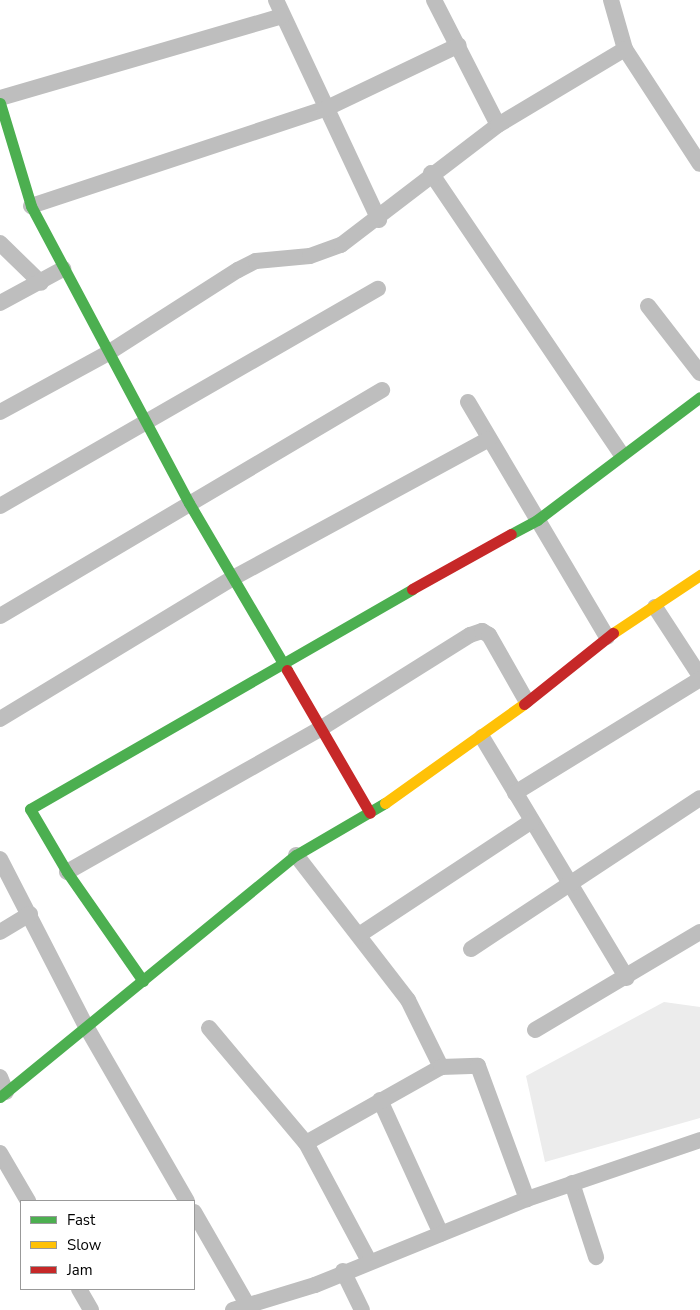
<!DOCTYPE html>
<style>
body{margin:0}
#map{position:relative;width:700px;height:1310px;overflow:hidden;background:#fff;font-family:"Nunito Sans",sans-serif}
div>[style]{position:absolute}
.green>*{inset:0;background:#ececec}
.street>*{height:16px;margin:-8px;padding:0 8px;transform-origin:8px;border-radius:8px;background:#bebebe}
.fast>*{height:11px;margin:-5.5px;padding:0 5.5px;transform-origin:5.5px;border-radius:5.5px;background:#4caf50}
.slow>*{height:11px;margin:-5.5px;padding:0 5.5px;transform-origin:5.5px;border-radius:5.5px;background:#ffc107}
.jam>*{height:11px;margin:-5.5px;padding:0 5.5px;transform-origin:5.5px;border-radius:5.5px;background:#c62828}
span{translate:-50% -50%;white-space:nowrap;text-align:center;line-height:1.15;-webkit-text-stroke:4px #fff;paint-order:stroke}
.legend{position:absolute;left:20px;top:1200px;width:175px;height:90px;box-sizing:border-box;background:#fff;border:1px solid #999;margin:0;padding:6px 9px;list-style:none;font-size:15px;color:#000}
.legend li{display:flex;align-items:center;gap:10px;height:25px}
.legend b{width:25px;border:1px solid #999}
</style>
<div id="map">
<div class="green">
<div style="clip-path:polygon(664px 1002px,700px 1007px,700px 1118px,545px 1162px,526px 1076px)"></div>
</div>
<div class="street">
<div style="left:276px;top:0;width:243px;rotate:64.9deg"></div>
<div style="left:434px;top:0;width:140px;rotate:62.9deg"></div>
<div style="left:611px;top:0;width:51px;rotate:74.1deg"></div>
<div style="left:625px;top:49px;width:137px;rotate:56.9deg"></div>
<div style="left:0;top:98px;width:294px;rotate:-16.2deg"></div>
<div style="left:431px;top:173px;width:339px;rotate:55.9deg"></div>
<div style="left:31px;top:206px;width:310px;rotate:-18.3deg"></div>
<div style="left:325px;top:109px;width:148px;rotate:-25.5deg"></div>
<div style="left:0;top:243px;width:57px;rotate:44.3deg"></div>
<div style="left:0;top:303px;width:72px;rotate:-28.4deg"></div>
<div style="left:648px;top:306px;width:85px;rotate:52.2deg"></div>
<div style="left:468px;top:402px;width:273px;rotate:59.4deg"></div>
<div style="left:0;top:412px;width:123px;rotate:-28.6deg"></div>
<div style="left:108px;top:353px;width:154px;rotate:-32.6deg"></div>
<div style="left:238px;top:270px;width:20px;rotate:-27deg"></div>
<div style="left:256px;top:261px;width:54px;rotate:-5.3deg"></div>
<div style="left:310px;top:256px;width:33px;rotate:-20deg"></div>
<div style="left:341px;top:245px;width:198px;rotate:-37.4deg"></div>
<div style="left:498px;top:125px;width:148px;rotate:-30.9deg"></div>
<div style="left:0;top:506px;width:436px;rotate:-29.9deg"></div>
<div style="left:655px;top:607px;width:82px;rotate:56.9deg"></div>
<div style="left:0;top:616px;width:444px;rotate:-30.6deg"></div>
<div style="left:0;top:719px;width:272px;rotate:-31.2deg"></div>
<div style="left:233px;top:578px;width:291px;rotate:-28.5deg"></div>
<div style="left:482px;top:737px;width:281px;rotate:59deg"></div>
<div style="left:515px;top:793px;width:217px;rotate:-31.6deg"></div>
<div style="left:296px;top:855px;width:183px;rotate:52.3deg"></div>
<div style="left:408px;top:1000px;width:75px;rotate:63.8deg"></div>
<div style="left:0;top:859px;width:190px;rotate:62.8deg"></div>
<div style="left:87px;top:1028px;width:200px;rotate:60deg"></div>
<div style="left:67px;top:872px;width:291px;rotate:-29.5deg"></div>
<div style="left:320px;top:729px;width:177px;rotate:-32.1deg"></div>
<div style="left:470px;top:635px;width:13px;rotate:-18deg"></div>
<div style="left:482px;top:631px;width:8px;rotate:30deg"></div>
<div style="left:489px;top:635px;width:75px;rotate:60.4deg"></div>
<div style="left:0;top:932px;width:35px;rotate:-31deg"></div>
<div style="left:359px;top:935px;width:207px;rotate:-33.4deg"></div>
<div style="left:471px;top:949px;width:274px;rotate:-33.4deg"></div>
<div style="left:209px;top:1028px;width:150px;rotate:49.9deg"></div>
<div style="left:306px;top:1143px;width:134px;rotate:61.9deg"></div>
<div style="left:535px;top:1030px;width:192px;rotate:-30.7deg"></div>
<div style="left:0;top:1077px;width:16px;rotate:68deg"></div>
<div style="left:380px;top:1100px;width:147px;rotate:65.5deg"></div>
<div style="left:306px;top:1143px;width:155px;rotate:-29.4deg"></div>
<div style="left:441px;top:1067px;width:37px;rotate:-2deg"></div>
<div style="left:478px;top:1066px;width:142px;rotate:69.8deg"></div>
<div style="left:0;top:1153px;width:56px;rotate:59.7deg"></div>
<div style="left:572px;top:1183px;width:78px;rotate:72deg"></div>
<div style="left:194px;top:1212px;width:108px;rotate:60.1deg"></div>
<div style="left:343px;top:1271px;width:43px;rotate:64deg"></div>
<div style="left:79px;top:1289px;width:24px;rotate:60deg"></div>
<div style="left:233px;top:1310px;width:86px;rotate:-17deg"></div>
<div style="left:315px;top:1285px;width:229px;rotate:-22.1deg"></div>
<div style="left:527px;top:1199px;width:183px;rotate:-18.8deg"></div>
</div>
<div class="fast">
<div style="left:0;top:103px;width:108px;rotate:73.2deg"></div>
<div style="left:31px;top:206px;width:336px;rotate:62deg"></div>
<div style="left:189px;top:503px;width:194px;rotate:59.6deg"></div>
<div style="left:511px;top:534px;width:30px;rotate:-28deg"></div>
<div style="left:537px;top:520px;width:204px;rotate:-37deg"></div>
<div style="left:143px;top:981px;width:133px;rotate:-124.9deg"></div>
<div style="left:67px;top:872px;width:73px;rotate:-120.4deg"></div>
<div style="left:30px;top:809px;width:441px;rotate:-29.9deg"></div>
<div style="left:0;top:1097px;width:382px;rotate:-39.3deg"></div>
<div style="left:296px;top:855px;width:103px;rotate:-30.3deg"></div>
</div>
<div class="slow">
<div style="left:613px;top:633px;width:105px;rotate:-33.7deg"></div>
<div style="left:385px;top:803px;width:171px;rotate:-35.5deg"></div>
</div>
<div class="jam">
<div style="left:412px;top:589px;width:113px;rotate:-29.1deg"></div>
<div style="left:287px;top:670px;width:165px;rotate:59.9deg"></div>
<div style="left:524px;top:704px;width:114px;rotate:-38.6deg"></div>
</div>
<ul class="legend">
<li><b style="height:6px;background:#4caf50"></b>Fast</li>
<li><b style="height:6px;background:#ffc107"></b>Slow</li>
<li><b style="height:6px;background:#c62828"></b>Jam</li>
</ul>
</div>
